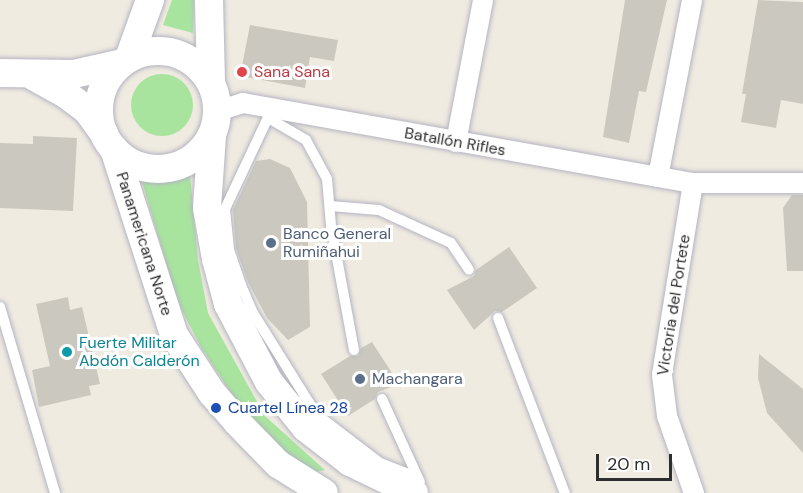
<!DOCTYPE html>
<meta charset="utf-8">
<style>
body{margin:0}
#map{position:relative;width:803px;height:493px;overflow:hidden;background:#efebe1;font-family:"DM Sans",sans-serif}
div>[style]{position:absolute}
.green>*{inset:0;background:#a9e49f}
.round{border-radius:50%}
.building>*{inset:0;background:#cbc9bf}
.roads{filter:drop-shadow(0 0 2px #b4b4c1) drop-shadow(0 0 2px #b4b4c1)}
.service>*{height:10px;margin:-5px;padding:0 5px;transform-origin:5px;border-radius:5px;background:#fff}
.minor>*{height:20px;margin:-10px;padding:0 10px;transform-origin:10px;border-radius:10px;background:#fff}
.secondary>*{height:28px;margin:-14px;padding:0 14px;transform-origin:14px;border-radius:14px;background:#fff}
.secondary>.ring{margin:-14px;padding:0;box-sizing:content-box;background:none;border:28px solid #fff;border-radius:50%}
.dots>*{width:16px;height:16px;translate:-50% -50%;box-sizing:border-box;border:3px solid #fff;border-radius:50%}
span{translate:-50% -50%;white-space:nowrap;text-align:center;line-height:1.15;-webkit-text-stroke:6px #fff;paint-order:stroke}
.health-label{font-size:16px;color:#be3a42}
.left{translate:0 -50%;text-align:left}
.street-label{font-size:16px;color:#2e2e2e}
.service-label{font-size:16px;color:#4e5e75}
.culture-label{font-size:16px;color:#0d838f}
.transit-label{font-size:16px;color:#164399}
.scale{position:absolute;left:596px;top:454px;width:76px;height:27px;box-sizing:border-box;border:3px solid #2e2e2e;border-top:0;padding-left:8px;font-size:18px;line-height:21px;white-space:nowrap;color:#2e2e2e;-webkit-text-stroke:4px #fff;paint-order:stroke}
</style>
<div id="map">
<div class="green">
<div style="clip-path:polygon(172px 0,194px 0,193px 33px,163px 25px)"></div>
<div class="round" style="left:131px;top:74px;width:62px;height:62px"></div>
<div style="clip-path:polygon(190px 174px,198px 260px,208px 313px,265px 416px,325px 470px,311px 473px,278px 446px,237px 402px,202px 349px,177px 301px,141px 178px)"></div>
</div>
<div class="building">
<div style="clip-path:polygon(625px 0,667px 0,646px 92px,639px 91px,629px 143px,603px 137px)"></div>
<div style="clip-path:polygon(758px 0,803px 2px,803px 104px,781px 100px,776px 128px,741px 122px,746px 94px,742px 94px)"></div>
<div style="clip-path:polygon(250px 25px,338px 40px,334px 61px,310px 57px,305px 88px,240px 76px)"></div>
<div style="clip-path:polygon(33px 136px,77px 138px,73px 211px,0 208px,0 143px,33px 144px)"></div>
<div style="clip-path:polygon(270px 159px,290px 168px,307px 202px,310px 327px,288px 340px,267px 318px,248px 282px,236px 248px,233px 210px,256px 161px)"></div>
<div style="clip-path:polygon(792px 195px,803px 195px,803px 271px,787px 271px,783px 208px)"></div>
<div style="clip-path:polygon(509px 247px,537px 288px,502px 312px,495px 311px,474px 330px,447px 290px,474px 276px,476px 270px)"></div>
<div style="clip-path:polygon(68px 297px,70px 310px,82px 307px,100px 384px,89px 386px,91px 395px,39px 407px,32px 370px,50px 366px,36px 304px)"></div>
<div style="clip-path:polygon(372px 342px,399px 384px,378px 392px,375px 399px,348px 416px,321px 374px,350px 356px,358px 356px,361px 348px)"></div>
<div style="clip-path:polygon(759px 354px,803px 389px,803px 453px,767px 413px,758px 378px)"></div>
</div>
<div class="roads">
<div class="service">
<div style="left:272px;top:109px;width:110px;rotate:115.2deg"></div>
<div style="left:225px;top:209px;width:41px;rotate:84.4deg"></div>
<div style="left:229px;top:250px;width:37px;rotate:71deg"></div>
<div style="left:241px;top:285px;width:30px;rotate:67deg"></div>
<div style="left:253px;top:313px;width:119px;rotate:58deg"></div>
<div style="left:316px;top:414px;width:81px;rotate:37.4deg"></div>
<div style="left:380px;top:463px;width:40px;rotate:21deg"></div>
<div style="left:270px;top:119px;width:42px;rotate:30.3deg"></div>
<div style="left:306px;top:140px;width:44px;rotate:61.7deg"></div>
<div style="left:327px;top:179px;width:47px;rotate:85.1deg"></div>
<div style="left:331px;top:226px;width:126px;rotate:79.5deg"></div>
<div style="left:330px;top:206px;width:49px;rotate:4.7deg"></div>
<div style="left:379px;top:210px;width:79px;rotate:24.6deg"></div>
<div style="left:451px;top:243px;width:32px;rotate:56deg"></div>
<div style="left:0;top:307px;width:194px;rotate:73.5deg"></div>
<div style="left:498px;top:318px;width:187px;rotate:69.1deg"></div>
<div style="left:382px;top:399px;width:91px;rotate:65.4deg"></div>
</div>
<div class="minor">
<div style="left:218px;top:111px;width:26px;rotate:-18deg"></div>
<div style="left:243px;top:103px;width:457px;rotate:10.1deg"></div>
<div style="left:693px;top:183px;width:110px"></div>
<div style="left:456px;top:142px;width:145px;rotate:-79.2deg"></div>
<div style="left:658px;top:177px;width:180px;rotate:-79.1deg"></div>
<div style="left:693px;top:183px;width:194px;rotate:99.2deg"></div>
<div style="left:662px;top:375px;width:41px;rotate:83deg"></div>
<div style="left:667px;top:416px;width:82px;rotate:70.7deg"></div>
</div>
<div class="secondary">
<div style="left:209px;top:0;width:83px;rotate:88.6deg"></div>
<div class="ring" style="left:99px;top:51px;width:90px;height:90px"></div>
<div style="left:129px;top:58px;width:62px;rotate:-70.1deg"></div>
<div style="left:0;top:73px;width:74px;rotate:0.8deg"></div>
<div style="left:74px;top:74px;width:49px;rotate:-12.9deg"></div>
<div style="left:33px;top:76px;width:39px;rotate:29deg"></div>
<div style="left:67px;top:95px;width:25px;rotate:37deg"></div>
<div style="left:87px;top:110px;width:29px;rotate:54deg"></div>
<div style="left:212px;top:136px;width:72px;rotate:94deg"></div>
<div style="left:207px;top:208px;width:52px;rotate:80deg"></div>
<div style="left:216px;top:259px;width:47px;rotate:75.1deg"></div>
<div style="left:228px;top:304px;width:88px;rotate:62.3deg"></div>
<div style="left:269px;top:382px;width:59px;rotate:51.2deg"></div>
<div style="left:306px;top:428px;width:56px;rotate:37.7deg"></div>
<div style="left:350px;top:462px;width:71px;rotate:25.8deg"></div>
<div style="left:114px;top:149px;width:195px;rotate:72.1deg"></div>
<div style="left:174px;top:335px;width:69px;rotate:56.8deg"></div>
<div style="left:212px;top:393px;width:38px;rotate:49deg"></div>
<div style="left:237px;top:422px;width:59px;rotate:45.7deg"></div>
<div style="left:278px;top:464px;width:54px;rotate:32.2deg"></div>
</div>
</div>
<div class="dots">
<div style="left:242px;top:72px;background:#e0444e"></div>
<div style="left:271px;top:243px;background:#5c6f8a"></div>
<div style="left:67px;top:352px;background:#0f9aa8"></div>
<div style="left:360px;top:379px;background:#5c6f8a"></div>
<div style="left:216px;top:408px;background:#1a4fb4"></div>
</div>
<div class="health-label">
<span class="left" style="left:254px;top:72px">Sana Sana</span>
</div>
<div class="street-label">
<span style="left:455px;top:142px;rotate:10deg">Batallón Rifles</span>
<span style="left:144px;top:244px;rotate:72deg">Panamericana Norte</span>
<span style="left:674px;top:305px;rotate:-81deg">Victoria del Portete</span>
</div>
<div class="service-label">
<span class="left" style="left:283px;top:243px">Banco General<br>Rumiñahui</span>
<span class="left" style="left:372px;top:379px">Machangara</span>
</div>
<div class="culture-label">
<span class="left" style="left:79px;top:352px">Fuerte Militar<br>Abdón Calderón</span>
</div>
<div class="transit-label">
<span class="left" style="left:228px;top:408px">Cuartel Línea 28</span>
</div>
<div class="scale">20 m</div>
</div>
